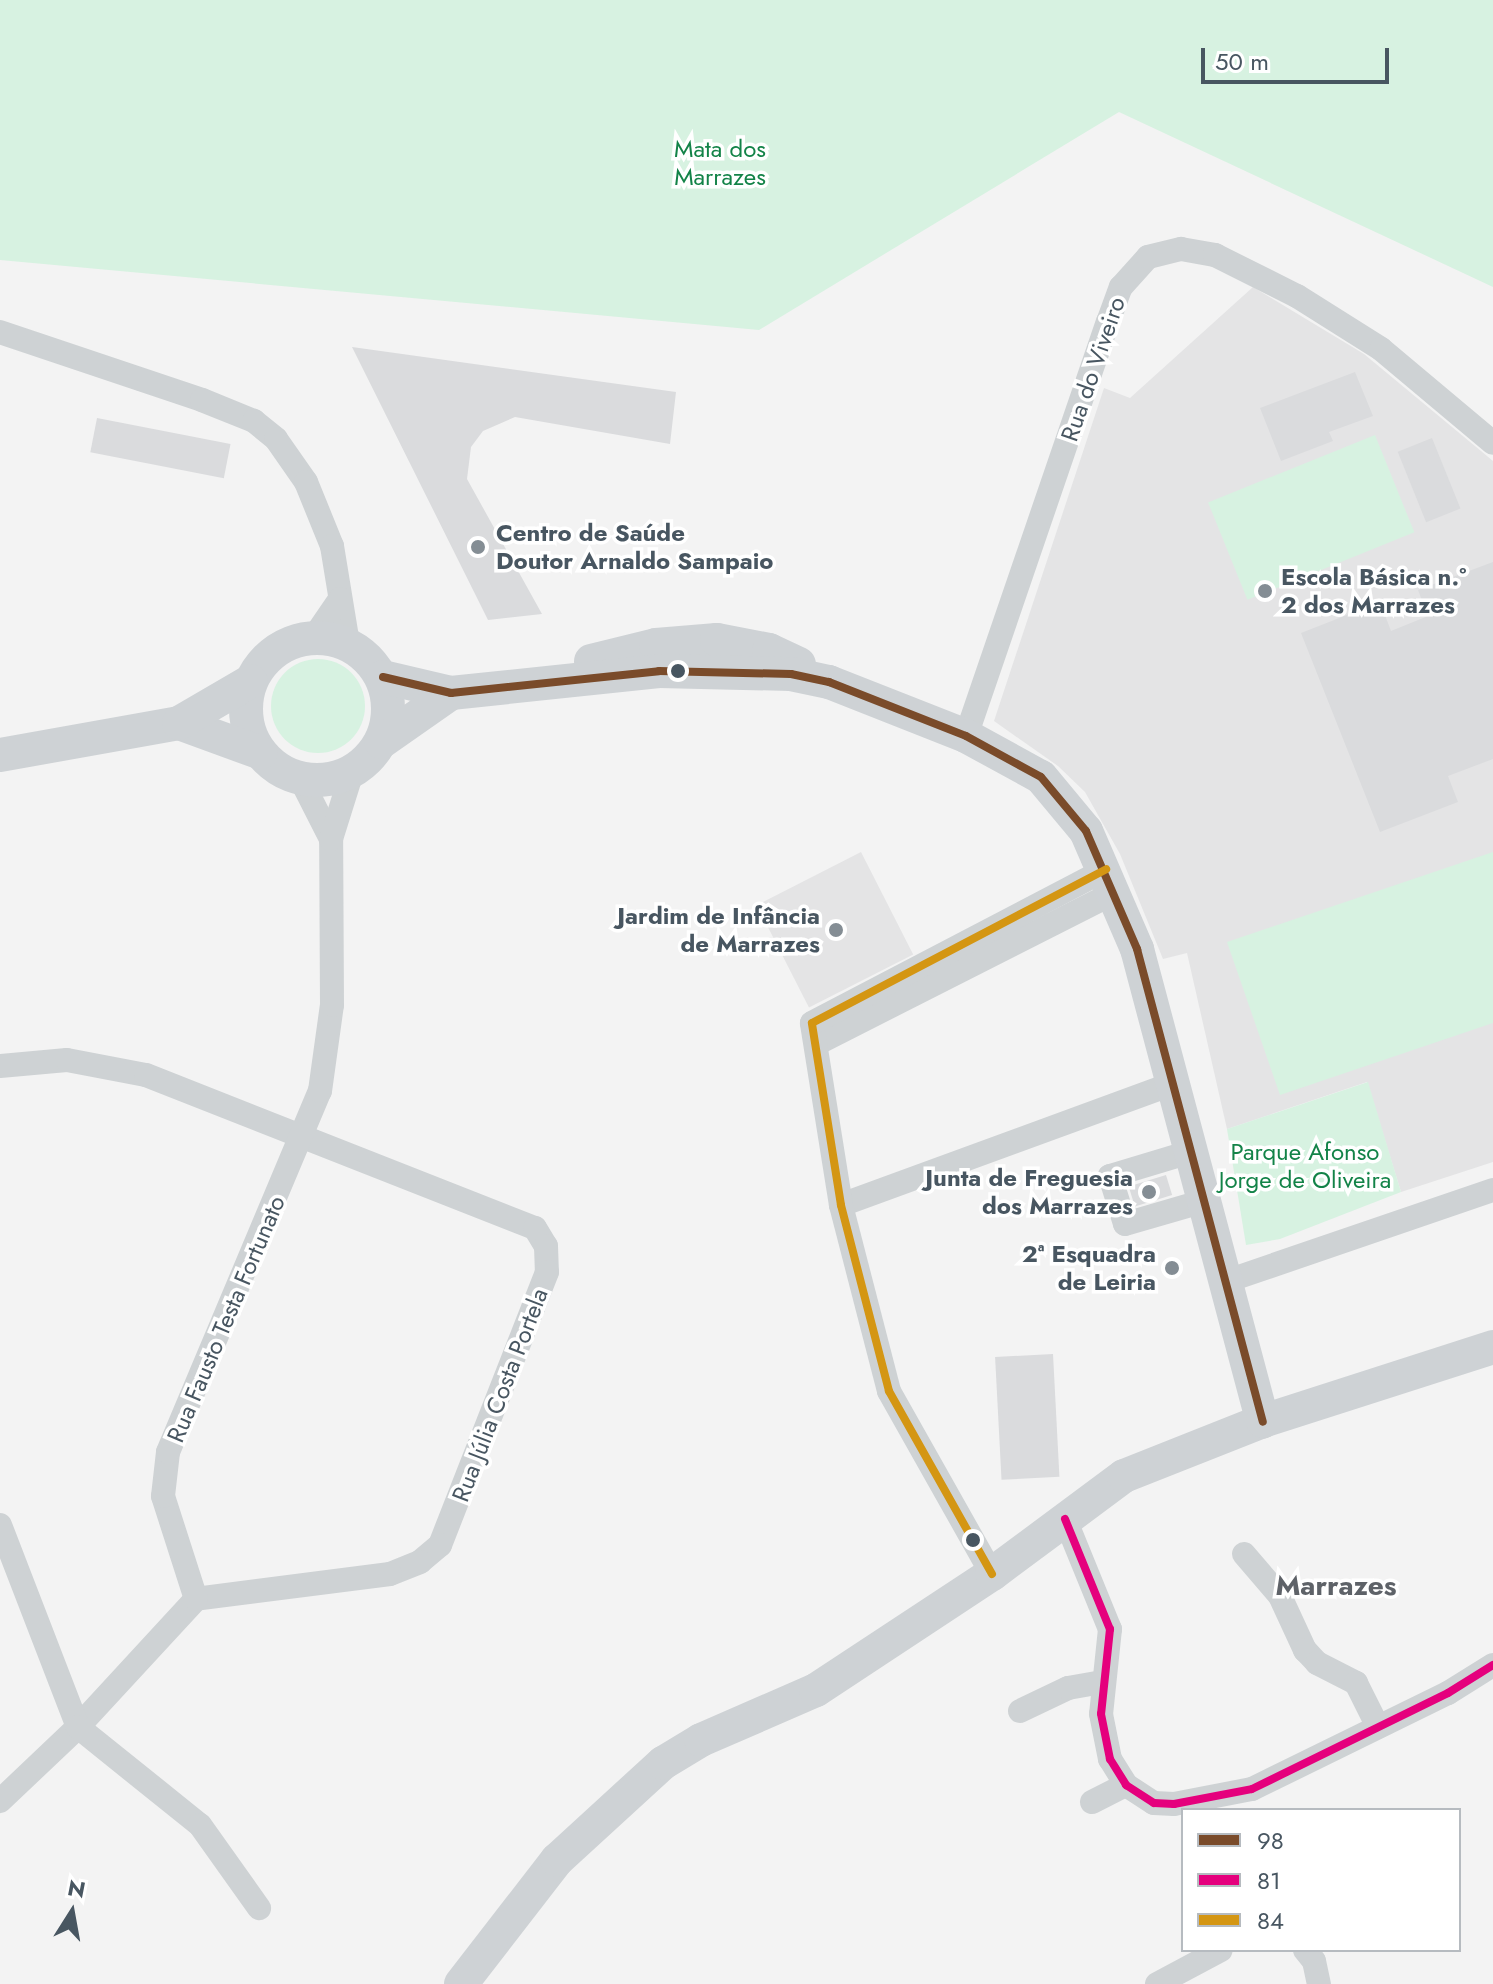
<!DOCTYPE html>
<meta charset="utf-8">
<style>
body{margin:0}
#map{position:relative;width:1493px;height:1984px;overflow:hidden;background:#f3f3f3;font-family:Jost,sans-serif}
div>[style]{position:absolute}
.education>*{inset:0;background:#e4e4e5;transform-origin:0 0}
.green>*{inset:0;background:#d7f2e1;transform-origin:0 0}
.round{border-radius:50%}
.building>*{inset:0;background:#dadbdd;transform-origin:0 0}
.minor>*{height:24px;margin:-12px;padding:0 12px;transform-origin:12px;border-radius:12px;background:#ced2d4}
.secondary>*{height:34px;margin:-17px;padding:0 17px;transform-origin:17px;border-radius:17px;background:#ced2d5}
.secondary>.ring{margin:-17px;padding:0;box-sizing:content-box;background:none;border:34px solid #ced2d5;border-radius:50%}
.bus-1>*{height:8px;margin:-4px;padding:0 4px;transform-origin:4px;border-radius:4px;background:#7a4b2a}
.bus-2>*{height:8px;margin:-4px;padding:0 4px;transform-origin:4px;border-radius:4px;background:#e5007d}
.bus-3>*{height:8px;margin:-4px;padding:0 4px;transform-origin:4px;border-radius:4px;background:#d49613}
.dots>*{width:22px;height:22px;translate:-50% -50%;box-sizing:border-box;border:4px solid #fff;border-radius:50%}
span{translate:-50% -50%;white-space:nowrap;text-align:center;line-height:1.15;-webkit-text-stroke:7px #fff;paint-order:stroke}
.park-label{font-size:24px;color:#138348}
.street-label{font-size:24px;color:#485661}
.poi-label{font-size:24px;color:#485661;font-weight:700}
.left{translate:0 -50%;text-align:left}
.right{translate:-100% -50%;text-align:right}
.quarter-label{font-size:28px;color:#5e6268;font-weight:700}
.legend{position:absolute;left:1181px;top:1808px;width:280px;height:144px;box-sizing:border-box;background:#fff;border:2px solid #b6bbc0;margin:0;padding:10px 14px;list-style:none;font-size:24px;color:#485661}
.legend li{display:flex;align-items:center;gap:16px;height:40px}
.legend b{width:40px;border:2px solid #b6bbc0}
.north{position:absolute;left:32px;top:1872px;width:80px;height:80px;-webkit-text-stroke:6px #fff;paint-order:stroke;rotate:11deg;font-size:22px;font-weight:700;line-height:32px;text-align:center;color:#485661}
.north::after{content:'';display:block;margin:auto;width:28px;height:36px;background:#485661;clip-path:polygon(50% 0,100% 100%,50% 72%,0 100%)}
.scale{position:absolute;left:1201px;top:48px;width:188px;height:36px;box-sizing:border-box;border:4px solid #485661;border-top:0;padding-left:10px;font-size:24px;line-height:28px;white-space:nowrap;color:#485661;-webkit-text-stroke:6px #fff;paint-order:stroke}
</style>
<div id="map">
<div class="education">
<div style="clip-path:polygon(1253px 287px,1364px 354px,1493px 461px,1493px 1162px,1401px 1192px,1367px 1082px,1227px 1129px,1187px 953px,1163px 959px,1120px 854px,1085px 792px,1058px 766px,994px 721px,1104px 388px,1130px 398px)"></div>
<div style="left:861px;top:852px;width:115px;height:117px;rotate:63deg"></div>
</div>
<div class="green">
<div style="clip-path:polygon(0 0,1493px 0,1493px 287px,1119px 112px,759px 330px,0 260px)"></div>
<div style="left:1375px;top:435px;width:105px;height:180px;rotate:68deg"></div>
<div class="round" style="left:271px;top:659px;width:94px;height:94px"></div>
<div style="clip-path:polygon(1493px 852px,1493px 1023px,1280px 1095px,1227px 942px)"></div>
<div style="clip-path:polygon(1368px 1082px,1401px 1192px,1280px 1239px,1246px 1245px,1227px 1129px)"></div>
</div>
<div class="building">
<div style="clip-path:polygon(352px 347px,676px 392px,670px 444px,515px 417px,483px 431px,471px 447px,467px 479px,542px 614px,488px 620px)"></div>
<div style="clip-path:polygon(1355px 372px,1373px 416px,1329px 432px,1333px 441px,1281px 461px,1260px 408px)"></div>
<div style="left:97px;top:418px;width:136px;height:35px;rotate:11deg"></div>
<div style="left:1432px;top:438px;width:76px;height:37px;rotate:68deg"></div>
<div style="clip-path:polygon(1493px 562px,1493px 759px,1448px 776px,1458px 802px,1380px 832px,1301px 633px,1380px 602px,1391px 631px,1428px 616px,1418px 590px)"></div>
<div style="left:1166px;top:1175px;width:21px;height:39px;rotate:73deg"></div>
<div style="left:1053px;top:1354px;width:123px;height:58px;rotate:87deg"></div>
</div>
<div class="minor">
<div style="left:0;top:332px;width:213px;rotate:18.6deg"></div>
<div style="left:202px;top:400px;width:56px;rotate:22deg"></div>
<div style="left:254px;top:421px;width:28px;rotate:39deg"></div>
<div style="left:276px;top:439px;width:52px;rotate:55.1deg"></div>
<div style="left:306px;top:482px;width:69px;rotate:67.9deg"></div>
<div style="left:332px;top:546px;width:99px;rotate:80.7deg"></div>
<div style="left:314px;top:637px;width:46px;rotate:-55.6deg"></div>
<div style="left:966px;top:736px;width:438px;rotate:-71.1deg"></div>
<div style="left:1108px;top:322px;width:37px;rotate:-70deg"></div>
<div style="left:1121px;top:287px;width:40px;rotate:-48deg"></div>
<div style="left:1148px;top:257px;width:34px;rotate:-14deg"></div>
<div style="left:1181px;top:249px;width:35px;rotate:10deg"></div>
<div style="left:1215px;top:255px;width:92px;rotate:26.6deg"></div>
<div style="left:1297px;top:296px;width:99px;rotate:32.2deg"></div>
<div style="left:1381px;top:349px;width:146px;rotate:40deg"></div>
<div style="left:300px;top:778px;width:68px;rotate:63.1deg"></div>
<div style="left:816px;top:1044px;width:336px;rotate:-26.9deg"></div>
<div style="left:0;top:1066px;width:67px;rotate:-5.1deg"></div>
<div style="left:67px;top:1060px;width:80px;rotate:10.8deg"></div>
<div style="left:146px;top:1075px;width:418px;rotate:21.5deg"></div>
<div style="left:535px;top:1228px;width:21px;rotate:59deg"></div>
<div style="left:546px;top:1246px;width:26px;rotate:88deg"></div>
<div style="left:547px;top:1272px;width:293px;rotate:111.4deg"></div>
<div style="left:440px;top:1545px;width:26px;rotate:140deg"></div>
<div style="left:420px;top:1562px;width:32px;rotate:158deg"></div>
<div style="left:390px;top:1574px;width:196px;rotate:172.7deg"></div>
<div style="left:196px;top:1599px;width:174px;rotate:132.7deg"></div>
<div style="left:78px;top:1727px;width:108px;rotate:136.5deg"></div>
<div style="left:1190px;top:1152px;width:84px;rotate:163.3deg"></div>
<div style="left:1110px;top:1176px;width:50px;rotate:72.6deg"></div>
<div style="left:1125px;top:1224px;width:82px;rotate:-16.2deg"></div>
<div style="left:841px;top:1205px;width:351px;rotate:-20.1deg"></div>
<div style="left:1227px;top:1281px;width:281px;rotate:-18.9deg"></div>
<div style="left:1065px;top:1519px;width:119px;rotate:67.8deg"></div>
<div style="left:1110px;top:1629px;width:85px;rotate:96deg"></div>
<div style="left:1101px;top:1714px;width:46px;rotate:78.7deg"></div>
<div style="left:1110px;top:1759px;width:31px;rotate:58deg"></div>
<div style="left:1126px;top:1785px;width:33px;rotate:33deg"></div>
<div style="left:1154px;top:1803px;width:20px;rotate:3deg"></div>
<div style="left:1174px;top:1804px;width:79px;rotate:-10.9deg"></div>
<div style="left:1252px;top:1789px;width:218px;rotate:-26.1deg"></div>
<div style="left:1448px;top:1693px;width:53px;rotate:-31.9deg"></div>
<div style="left:0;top:1525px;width:217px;rotate:68.9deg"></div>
<div style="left:78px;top:1727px;width:156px;rotate:38.8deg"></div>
<div style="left:200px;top:1825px;width:102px;rotate:54.6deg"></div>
<div style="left:1244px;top:1554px;width:55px;rotate:49.4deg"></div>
<div style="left:1280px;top:1596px;width:60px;rotate:65.2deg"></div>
<div style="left:1305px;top:1650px;width:18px;rotate:47deg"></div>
<div style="left:1317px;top:1663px;width:44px;rotate:27.1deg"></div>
<div style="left:1356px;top:1683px;width:49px;rotate:63.4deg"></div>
<div style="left:992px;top:1574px;width:210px;rotate:-119.4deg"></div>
<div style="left:889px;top:1391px;width:192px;rotate:-104.5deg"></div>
<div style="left:841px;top:1205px;width:184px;rotate:-99.1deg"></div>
<div style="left:812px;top:1023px;width:332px;rotate:-27.6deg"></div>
<div style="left:196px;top:1599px;width:108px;rotate:-107.8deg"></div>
<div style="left:163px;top:1496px;width:44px;rotate:-83.5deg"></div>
<div style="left:168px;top:1452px;width:392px;rotate:-67.2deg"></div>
<div style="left:320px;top:1091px;width:87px;rotate:-82.1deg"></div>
<div style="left:332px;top:1005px;width:166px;rotate:-90.3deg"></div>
<div style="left:331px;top:839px;width:70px;rotate:-72.6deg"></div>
<div style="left:1020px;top:1711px;width:53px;rotate:-25.6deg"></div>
<div style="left:1068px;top:1688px;width:36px;rotate:-10deg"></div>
<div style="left:1092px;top:1802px;width:38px;rotate:-27deg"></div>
<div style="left:1305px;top:1950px;width:14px;rotate:51deg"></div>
<div style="left:1314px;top:1961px;width:24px;rotate:78deg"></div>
<div style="left:1157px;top:1984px;width:72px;rotate:-28deg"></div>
</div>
<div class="secondary">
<div class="ring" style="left:246px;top:638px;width:108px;height:108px"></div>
<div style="left:591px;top:661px;width:67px;rotate:-13.8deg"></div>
<div style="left:656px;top:645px;width:61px;rotate:-4.7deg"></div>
<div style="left:717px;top:640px;width:53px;rotate:10.9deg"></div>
<div style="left:769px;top:650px;width:33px;rotate:25deg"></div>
<div style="left:383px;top:677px;width:70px;rotate:13.2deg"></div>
<div style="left:451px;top:693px;width:209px;rotate:-6deg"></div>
<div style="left:659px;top:671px;width:132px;rotate:1.3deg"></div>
<div style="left:791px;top:674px;width:39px;rotate:12deg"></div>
<div style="left:829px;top:682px;width:147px;rotate:21.5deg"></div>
<div style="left:966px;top:736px;width:85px;rotate:28.7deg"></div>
<div style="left:1041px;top:777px;width:70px;rotate:50.2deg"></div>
<div style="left:1086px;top:831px;width:129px;rotate:66.6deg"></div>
<div style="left:1137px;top:949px;width:489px;rotate:75.1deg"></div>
<div style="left:179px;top:723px;width:87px;rotate:20.1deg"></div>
<div style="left:381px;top:742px;width:85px;rotate:-35deg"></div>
<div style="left:0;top:755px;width:182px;rotate:-10.1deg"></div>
<div style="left:179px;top:723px;width:83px;rotate:-30.3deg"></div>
<div style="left:461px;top:1984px;width:157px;rotate:-52.3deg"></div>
<div style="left:557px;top:1860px;width:144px;rotate:-42.5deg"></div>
<div style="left:663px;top:1763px;width:44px;rotate:-31.2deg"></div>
<div style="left:701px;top:1740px;width:125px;rotate:-23.5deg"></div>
<div style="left:816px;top:1690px;width:211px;rotate:-33.4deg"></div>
<div style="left:992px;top:1574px;width:164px;rotate:-36.6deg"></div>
<div style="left:1124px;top:1476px;width:149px;rotate:-21.6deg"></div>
<div style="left:1263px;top:1421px;width:242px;rotate:-17.8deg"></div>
</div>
<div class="bus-1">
<div style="left:383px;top:677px;width:70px;rotate:13.2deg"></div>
<div style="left:451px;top:693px;width:209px;rotate:-6deg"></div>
<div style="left:659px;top:671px;width:132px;rotate:1.3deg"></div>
<div style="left:791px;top:674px;width:39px;rotate:12deg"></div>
<div style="left:829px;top:682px;width:147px;rotate:21.5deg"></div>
<div style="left:966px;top:736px;width:85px;rotate:28.7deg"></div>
<div style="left:1041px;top:777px;width:70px;rotate:50.2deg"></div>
<div style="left:1086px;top:831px;width:129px;rotate:66.6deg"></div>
<div style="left:1137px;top:949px;width:489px;rotate:75.1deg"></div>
</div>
<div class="bus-2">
<div style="left:1065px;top:1519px;width:119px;rotate:67.8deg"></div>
<div style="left:1110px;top:1629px;width:85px;rotate:96deg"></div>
<div style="left:1101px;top:1714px;width:46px;rotate:78.7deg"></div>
<div style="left:1110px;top:1759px;width:31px;rotate:58deg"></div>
<div style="left:1126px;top:1785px;width:33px;rotate:33deg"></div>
<div style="left:1154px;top:1803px;width:20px;rotate:3deg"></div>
<div style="left:1174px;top:1804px;width:79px;rotate:-10.9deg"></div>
<div style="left:1252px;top:1789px;width:218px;rotate:-26.1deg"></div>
<div style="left:1448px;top:1693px;width:53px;rotate:-31.9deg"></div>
</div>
<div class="bus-3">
<div style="left:992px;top:1574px;width:210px;rotate:-119.4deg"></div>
<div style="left:889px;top:1391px;width:192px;rotate:-104.5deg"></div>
<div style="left:841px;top:1205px;width:184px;rotate:-99.1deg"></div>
<div style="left:812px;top:1023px;width:332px;rotate:-27.6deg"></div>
</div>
<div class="dots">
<div style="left:478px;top:547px;background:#848d94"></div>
<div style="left:1265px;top:591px;background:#848d94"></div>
<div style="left:678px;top:671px;background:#485661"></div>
<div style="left:836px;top:930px;background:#848d94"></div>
<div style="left:1149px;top:1192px;background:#848d94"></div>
<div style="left:1172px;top:1268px;background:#848d94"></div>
<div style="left:973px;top:1540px;background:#485661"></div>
</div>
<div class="park-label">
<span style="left:720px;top:163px">Mata dos<br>Marrazes</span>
<span style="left:1305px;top:1166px">Parque Afonso<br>Jorge de Oliveira</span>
</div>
<div class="street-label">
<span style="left:1093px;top:369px;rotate:-71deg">Rua do Viveiro</span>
<span style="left:226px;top:1319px;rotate:-67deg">Rua Fausto Testa Fortunato</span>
<span style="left:500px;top:1395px;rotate:-69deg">Rua Júlia Costa Portela</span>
</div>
<div class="poi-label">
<span class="left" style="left:496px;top:547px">Centro de Saúde<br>Doutor Arnaldo Sampaio</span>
<span class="left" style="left:1281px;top:591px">Escola Básica n.º<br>2 dos Marrazes</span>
<span class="right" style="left:820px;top:930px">Jardim de Infância<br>de Marrazes</span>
<span class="right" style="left:1133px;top:1192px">Junta de Freguesia<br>dos Marrazes</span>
<span class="right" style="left:1156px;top:1268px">2ª Esquadra<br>de Leiria</span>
</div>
<div class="quarter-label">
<span style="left:1336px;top:1586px">Marrazes</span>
</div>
<ul class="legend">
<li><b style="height:10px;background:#7a4b2a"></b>98</li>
<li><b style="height:10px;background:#e5007d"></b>81</li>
<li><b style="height:10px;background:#d49613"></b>84</li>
</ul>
<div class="north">N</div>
<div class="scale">50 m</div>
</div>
